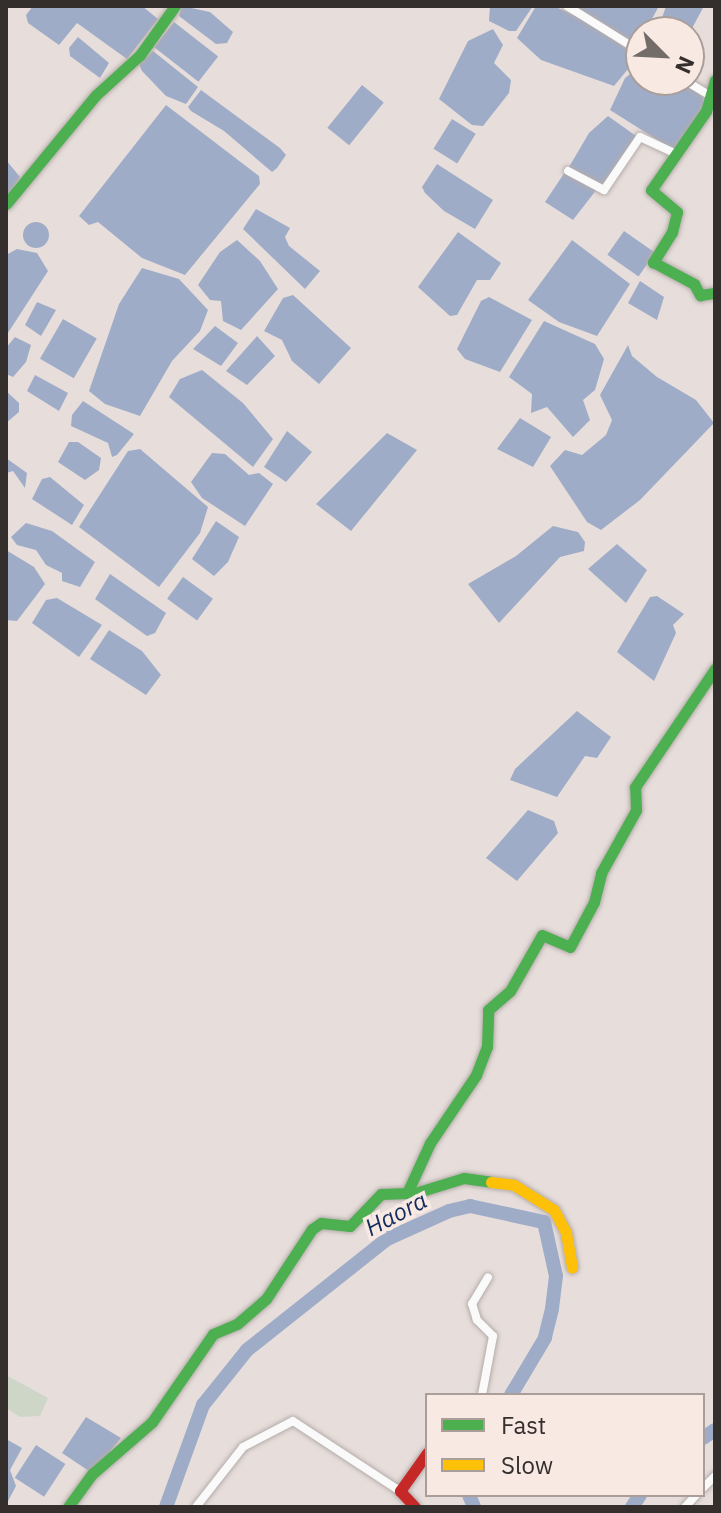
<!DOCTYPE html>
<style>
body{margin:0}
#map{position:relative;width:721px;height:1513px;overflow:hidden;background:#e7dedb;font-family:"IBM Plex Sans",sans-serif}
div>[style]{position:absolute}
.green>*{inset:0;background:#ced7c7}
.water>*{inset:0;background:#9facc7;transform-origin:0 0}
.round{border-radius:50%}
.river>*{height:14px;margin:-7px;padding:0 7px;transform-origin:7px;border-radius:7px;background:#9facc7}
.roads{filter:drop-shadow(0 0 2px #b4acaa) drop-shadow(0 0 2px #b4acaa)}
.street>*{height:8px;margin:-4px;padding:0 4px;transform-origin:4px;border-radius:4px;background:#fbfafa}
.fast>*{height:11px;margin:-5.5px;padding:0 5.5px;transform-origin:5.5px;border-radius:5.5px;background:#4caf50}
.slow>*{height:11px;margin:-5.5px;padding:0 5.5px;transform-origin:5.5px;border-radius:5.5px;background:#ffc107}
.jam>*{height:11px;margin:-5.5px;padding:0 5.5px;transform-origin:5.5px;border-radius:5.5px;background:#c62828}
span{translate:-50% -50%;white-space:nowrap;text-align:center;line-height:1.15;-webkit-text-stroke:7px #f9e9e3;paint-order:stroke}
.water-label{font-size:24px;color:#132c5e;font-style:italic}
.frame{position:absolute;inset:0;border:8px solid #342e2c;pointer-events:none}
.legend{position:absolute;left:425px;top:1393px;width:280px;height:104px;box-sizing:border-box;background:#f9e9e3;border:2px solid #aa9e9a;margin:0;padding:10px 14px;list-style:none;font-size:24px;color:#342e2c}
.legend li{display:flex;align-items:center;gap:16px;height:40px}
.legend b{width:40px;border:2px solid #aa9e9a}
.north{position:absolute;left:625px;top:16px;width:80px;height:80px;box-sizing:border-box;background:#f9e9e3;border:2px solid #aa9e9a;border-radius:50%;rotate:114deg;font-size:22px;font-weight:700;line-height:32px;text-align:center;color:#342e2c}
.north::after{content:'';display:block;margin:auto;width:28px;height:36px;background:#736c69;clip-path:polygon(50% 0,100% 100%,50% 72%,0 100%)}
</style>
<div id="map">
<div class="green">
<div style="clip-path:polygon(6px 1375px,48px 1398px,40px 1416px,20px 1417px,6px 1408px)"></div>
</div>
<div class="water">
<div style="clip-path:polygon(33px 6px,142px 6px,158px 19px,127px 59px,77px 23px,59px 45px,28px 23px,26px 15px)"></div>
<div style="clip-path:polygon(182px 6px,210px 12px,233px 32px,227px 43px,216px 44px,179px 16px)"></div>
<div style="clip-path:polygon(490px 6px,533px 6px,516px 31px,509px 31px,489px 21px)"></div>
<div style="clip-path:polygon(536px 6px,554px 6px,585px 21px,633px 53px,633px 63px,614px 86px,541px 60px,517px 38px)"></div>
<div style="clip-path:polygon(569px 6px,659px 6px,641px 39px,631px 42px)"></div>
<div style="clip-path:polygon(666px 6px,704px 6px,689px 34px,662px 18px)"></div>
<div style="left:174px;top:22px;width:56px;height:32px;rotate:38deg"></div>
<div style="clip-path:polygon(493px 29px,503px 45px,494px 63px,511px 80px,509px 93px,483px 126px,472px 125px,439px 99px,468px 41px)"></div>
<div style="clip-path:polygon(78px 37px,109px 63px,100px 78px,70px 56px,69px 48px)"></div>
<div style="clip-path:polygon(153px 51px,198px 87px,186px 104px,166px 96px,142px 71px,139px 64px)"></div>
<div style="clip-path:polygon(641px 66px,641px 80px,682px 80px,703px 97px,704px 111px,675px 151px,610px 110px,625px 78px)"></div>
<div style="left:362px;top:85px;width:28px;height:55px;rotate:39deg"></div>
<div style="clip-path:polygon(201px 90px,280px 148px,286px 155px,277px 168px,272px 172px,224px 131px,191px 111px,188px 107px)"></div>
<div style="clip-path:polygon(166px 105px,259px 176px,260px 184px,185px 275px,142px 258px,98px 222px,89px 225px,79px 216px)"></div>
<div style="clip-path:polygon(608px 116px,636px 136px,603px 186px,569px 167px,589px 133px)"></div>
<div style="left:452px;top:119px;width:28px;height:35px;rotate:32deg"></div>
<div style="clip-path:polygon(6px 160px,20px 177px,6px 198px)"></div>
<div style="clip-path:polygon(437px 164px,493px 200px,475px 229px,444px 211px,425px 193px,422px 187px)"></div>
<div style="clip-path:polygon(565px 172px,597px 189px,573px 220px,545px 202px)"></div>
<div style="clip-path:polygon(256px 209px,290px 228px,285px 237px,289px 246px,320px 271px,305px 289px,243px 229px)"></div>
<div class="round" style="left:23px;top:222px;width:26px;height:26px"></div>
<div style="left:624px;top:231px;width:38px;height:29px;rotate:35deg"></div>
<div style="clip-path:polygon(458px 232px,501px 263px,490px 280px,477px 280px,457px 315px,450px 316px,418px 287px)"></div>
<div style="clip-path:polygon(237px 240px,260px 261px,278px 289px,241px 330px,223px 321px,221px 301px,210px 300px,198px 285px,220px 252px)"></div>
<div style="clip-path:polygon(572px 240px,630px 284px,597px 336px,559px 322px,528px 300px)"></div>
<div style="clip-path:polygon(17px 249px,37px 253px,48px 271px,6px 336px,6px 255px)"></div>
<div style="clip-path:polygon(142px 268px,179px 279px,208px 310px,200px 331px,172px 361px,140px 416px,105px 404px,89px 391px,119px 304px)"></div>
<div style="clip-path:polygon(640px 281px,664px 297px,657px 320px,628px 303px)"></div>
<div style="clip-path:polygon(293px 295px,351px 348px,319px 384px,292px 361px,282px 340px,264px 331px,283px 298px)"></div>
<div style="clip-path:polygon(489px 297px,532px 320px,500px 372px,465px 359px,457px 349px,481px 301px)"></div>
<div style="clip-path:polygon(37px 302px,56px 310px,41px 336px,25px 325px)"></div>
<div style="left:63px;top:319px;width:39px;height:46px;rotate:30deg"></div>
<div style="clip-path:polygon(544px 321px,595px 344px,604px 359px,595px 390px,583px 400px,590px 420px,573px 437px,547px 407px,531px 413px,532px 394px,509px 377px)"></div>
<div style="clip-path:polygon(215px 326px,238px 343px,221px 366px,193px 349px)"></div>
<div style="clip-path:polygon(257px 336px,275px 356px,247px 385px,226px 371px)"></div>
<div style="clip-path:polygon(15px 337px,31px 345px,26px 362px,13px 377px,6px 374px,6px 348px)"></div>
<div style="clip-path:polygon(628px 345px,632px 356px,657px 377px,696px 400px,714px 423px,640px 500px,601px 530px,587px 522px,550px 466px,565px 450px,582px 455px,606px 435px,612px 420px,600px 395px)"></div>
<div style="clip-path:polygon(202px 370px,243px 403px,273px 439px,253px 467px,169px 397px,180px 379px)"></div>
<div style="clip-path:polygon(35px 375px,68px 393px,59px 411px,27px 391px)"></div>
<div style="clip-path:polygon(6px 391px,19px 403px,19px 412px,6px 423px)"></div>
<div style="clip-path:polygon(83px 401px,134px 434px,117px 455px,112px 457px,108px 443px,71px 426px,72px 415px)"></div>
<div style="clip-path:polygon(520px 418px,551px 437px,533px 467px,497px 449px)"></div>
<div style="clip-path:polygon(287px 431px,312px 452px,286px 482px,264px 467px)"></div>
<div style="clip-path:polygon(387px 433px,417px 450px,351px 531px,316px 504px)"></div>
<div style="clip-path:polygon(69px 442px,78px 442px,101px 458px,99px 470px,85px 480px,58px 462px)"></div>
<div style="clip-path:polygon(140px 449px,208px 507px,200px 533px,159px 587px,79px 527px,128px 451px)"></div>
<div style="clip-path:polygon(212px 453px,225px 454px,249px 475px,259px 473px,273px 484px,245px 526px,202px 498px,191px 482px)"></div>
<div style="clip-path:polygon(6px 458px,27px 473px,25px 488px,13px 471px,6px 473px)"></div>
<div style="clip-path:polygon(50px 477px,84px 505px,72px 525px,32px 499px,42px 479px)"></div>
<div style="clip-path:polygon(216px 521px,239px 537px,228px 562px,214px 576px,192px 559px)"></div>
<div style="clip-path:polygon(26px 523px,52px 531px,95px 562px,80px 587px,62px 581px,62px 573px,46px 565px,36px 550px,17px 545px,11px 537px)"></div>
<div style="clip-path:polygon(553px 526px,578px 532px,585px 542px,584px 551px,560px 557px,499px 623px,468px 584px,516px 556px)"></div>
<div style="clip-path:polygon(617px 544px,647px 570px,626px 603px,588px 569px)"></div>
<div style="clip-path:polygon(6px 550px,34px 567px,45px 584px,17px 621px,6px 620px)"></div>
<div style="clip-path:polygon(110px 574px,166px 613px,155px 633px,147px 636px,95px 599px)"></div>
<div style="left:183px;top:577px;width:37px;height:27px;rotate:36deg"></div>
<div style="clip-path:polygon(657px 596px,684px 614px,673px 625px,676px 633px,654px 681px,617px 652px,650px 597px)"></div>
<div style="clip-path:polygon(57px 598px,102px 625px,79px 657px,32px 623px,46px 600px)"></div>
<div style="clip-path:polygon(109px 630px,142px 651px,161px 675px,146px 695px,90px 659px)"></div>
<div style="clip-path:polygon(577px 711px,611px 737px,597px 758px,585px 756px,557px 797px,510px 780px,515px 769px)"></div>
<div style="clip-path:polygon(528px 810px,554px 821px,558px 833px,517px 881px,486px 858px)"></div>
<div style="clip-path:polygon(86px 1417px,121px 1438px,92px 1473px,62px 1453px)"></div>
<div style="clip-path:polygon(6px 1439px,22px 1448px,10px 1470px,16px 1486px,6px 1505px)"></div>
<div style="left:36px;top:1445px;width:35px;height:39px;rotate:33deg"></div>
</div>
<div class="river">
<div style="left:703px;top:1438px;width:14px;rotate:-34deg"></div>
<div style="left:469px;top:1495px;width:13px;rotate:67deg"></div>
<div style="left:166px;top:1507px;width:109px;rotate:-70.1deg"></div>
<div style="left:203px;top:1405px;width:70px;rotate:-51.3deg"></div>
<div style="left:247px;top:1350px;width:179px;rotate:-38.4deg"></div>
<div style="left:387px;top:1239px;width:68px;rotate:-24.3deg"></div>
<div style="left:449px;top:1211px;width:22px;rotate:-13deg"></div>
<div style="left:470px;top:1206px;width:76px;rotate:12.2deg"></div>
<div style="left:544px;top:1222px;width:55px;rotate:77.5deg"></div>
<div style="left:556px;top:1276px;width:33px;rotate:97deg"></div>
<div style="left:552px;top:1309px;width:30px;rotate:104deg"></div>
<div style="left:545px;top:1338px;width:66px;rotate:120.8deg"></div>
<div style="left:632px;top:1507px;width:14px;rotate:-56deg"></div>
</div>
<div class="roads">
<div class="street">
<div style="left:567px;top:6px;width:87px;rotate:31.9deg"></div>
<div style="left:684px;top:80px;width:27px;rotate:31deg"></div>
<div style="left:568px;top:171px;width:41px;rotate:27.8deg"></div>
<div style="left:604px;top:190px;width:64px;rotate:-55.8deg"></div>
<div style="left:640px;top:137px;width:40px;rotate:25deg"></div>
<div style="left:482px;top:1395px;width:60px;rotate:-79.4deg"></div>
<div style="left:493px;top:1336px;width:23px;rotate:-135deg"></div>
<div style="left:477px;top:1320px;width:17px;rotate:-107deg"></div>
<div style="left:472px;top:1304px;width:31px;rotate:-59deg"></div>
<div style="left:703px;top:1488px;width:17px;rotate:-45deg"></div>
<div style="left:196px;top:1507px;width:76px;rotate:-51.9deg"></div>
<div style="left:243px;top:1447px;width:56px;rotate:-27.5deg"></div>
<div style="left:293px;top:1421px;width:128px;rotate:33.2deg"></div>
<div style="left:685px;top:1507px;width:16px;rotate:-47deg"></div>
</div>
<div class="fast">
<div style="left:715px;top:80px;width:32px;rotate:106deg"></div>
<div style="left:706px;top:111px;width:96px;rotate:124.8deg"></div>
<div style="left:651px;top:190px;width:34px;rotate:40deg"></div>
<div style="left:677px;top:212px;width:21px;rotate:104deg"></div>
<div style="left:672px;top:232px;width:36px;rotate:122deg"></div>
<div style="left:653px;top:262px;width:47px;rotate:28.2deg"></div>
<div style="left:694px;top:284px;width:13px;rotate:61deg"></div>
<div style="left:700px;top:295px;width:15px;rotate:-8deg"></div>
<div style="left:6px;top:204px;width:141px;rotate:-50.5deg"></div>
<div style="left:96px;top:95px;width:59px;rotate:-42.3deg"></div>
<div style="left:140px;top:55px;width:60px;rotate:-54.5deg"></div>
<div style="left:407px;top:1193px;width:55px;rotate:-65.3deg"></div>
<div style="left:430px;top:1143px;width:82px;rotate:-55.9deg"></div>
<div style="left:476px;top:1075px;width:30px;rotate:-69deg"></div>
<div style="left:487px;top:1047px;width:37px;rotate:-88deg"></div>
<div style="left:488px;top:1010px;width:29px;rotate:-41deg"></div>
<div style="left:510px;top:991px;width:64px;rotate:-60.3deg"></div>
<div style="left:542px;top:935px;width:30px;rotate:23deg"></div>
<div style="left:570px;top:947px;width:51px;rotate:-61.9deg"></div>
<div style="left:594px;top:902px;width:30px;rotate:-76deg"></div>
<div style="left:601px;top:873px;width:72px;rotate:-60.9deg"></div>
<div style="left:636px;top:810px;width:23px;rotate:-92deg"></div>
<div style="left:635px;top:787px;width:143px;rotate:-55.9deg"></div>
<div style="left:68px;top:1507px;width:41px;rotate:-54deg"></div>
<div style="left:92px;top:1474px;width:79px;rotate:-40.9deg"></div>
<div style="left:152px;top:1422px;width:107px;rotate:-55.3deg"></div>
<div style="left:213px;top:1334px;width:26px;rotate:-23deg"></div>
<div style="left:237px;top:1324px;width:38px;rotate:-41deg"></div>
<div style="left:266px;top:1299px;width:84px;rotate:-56.7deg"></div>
<div style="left:312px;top:1229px;width:11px;rotate:-34deg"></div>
<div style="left:321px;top:1223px;width:29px;rotate:6deg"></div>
<div style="left:350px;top:1226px;width:45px;rotate:-45.9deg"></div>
<div style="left:381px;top:1194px;width:34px;rotate:-2deg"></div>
<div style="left:415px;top:1193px;width:51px;rotate:-17deg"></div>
<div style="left:464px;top:1178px;width:27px;rotate:8deg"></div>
</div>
<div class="slow">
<div style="left:491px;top:1182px;width:23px;rotate:7deg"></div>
<div style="left:514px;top:1185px;width:47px;rotate:32deg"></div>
<div style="left:554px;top:1210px;width:26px;rotate:62deg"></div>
<div style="left:566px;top:1233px;width:35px;rotate:80deg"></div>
</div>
<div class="jam">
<div style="left:415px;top:1507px;width:22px;rotate:-133deg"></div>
<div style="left:400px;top:1491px;width:47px;rotate:-54.6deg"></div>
</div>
</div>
<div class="water-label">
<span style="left:396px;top:1214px;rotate:-28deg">Haora</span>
</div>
<div class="frame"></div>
<ul class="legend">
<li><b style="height:10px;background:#4caf50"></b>Fast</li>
<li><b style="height:10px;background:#ffc107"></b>Slow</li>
</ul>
<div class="north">N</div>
</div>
